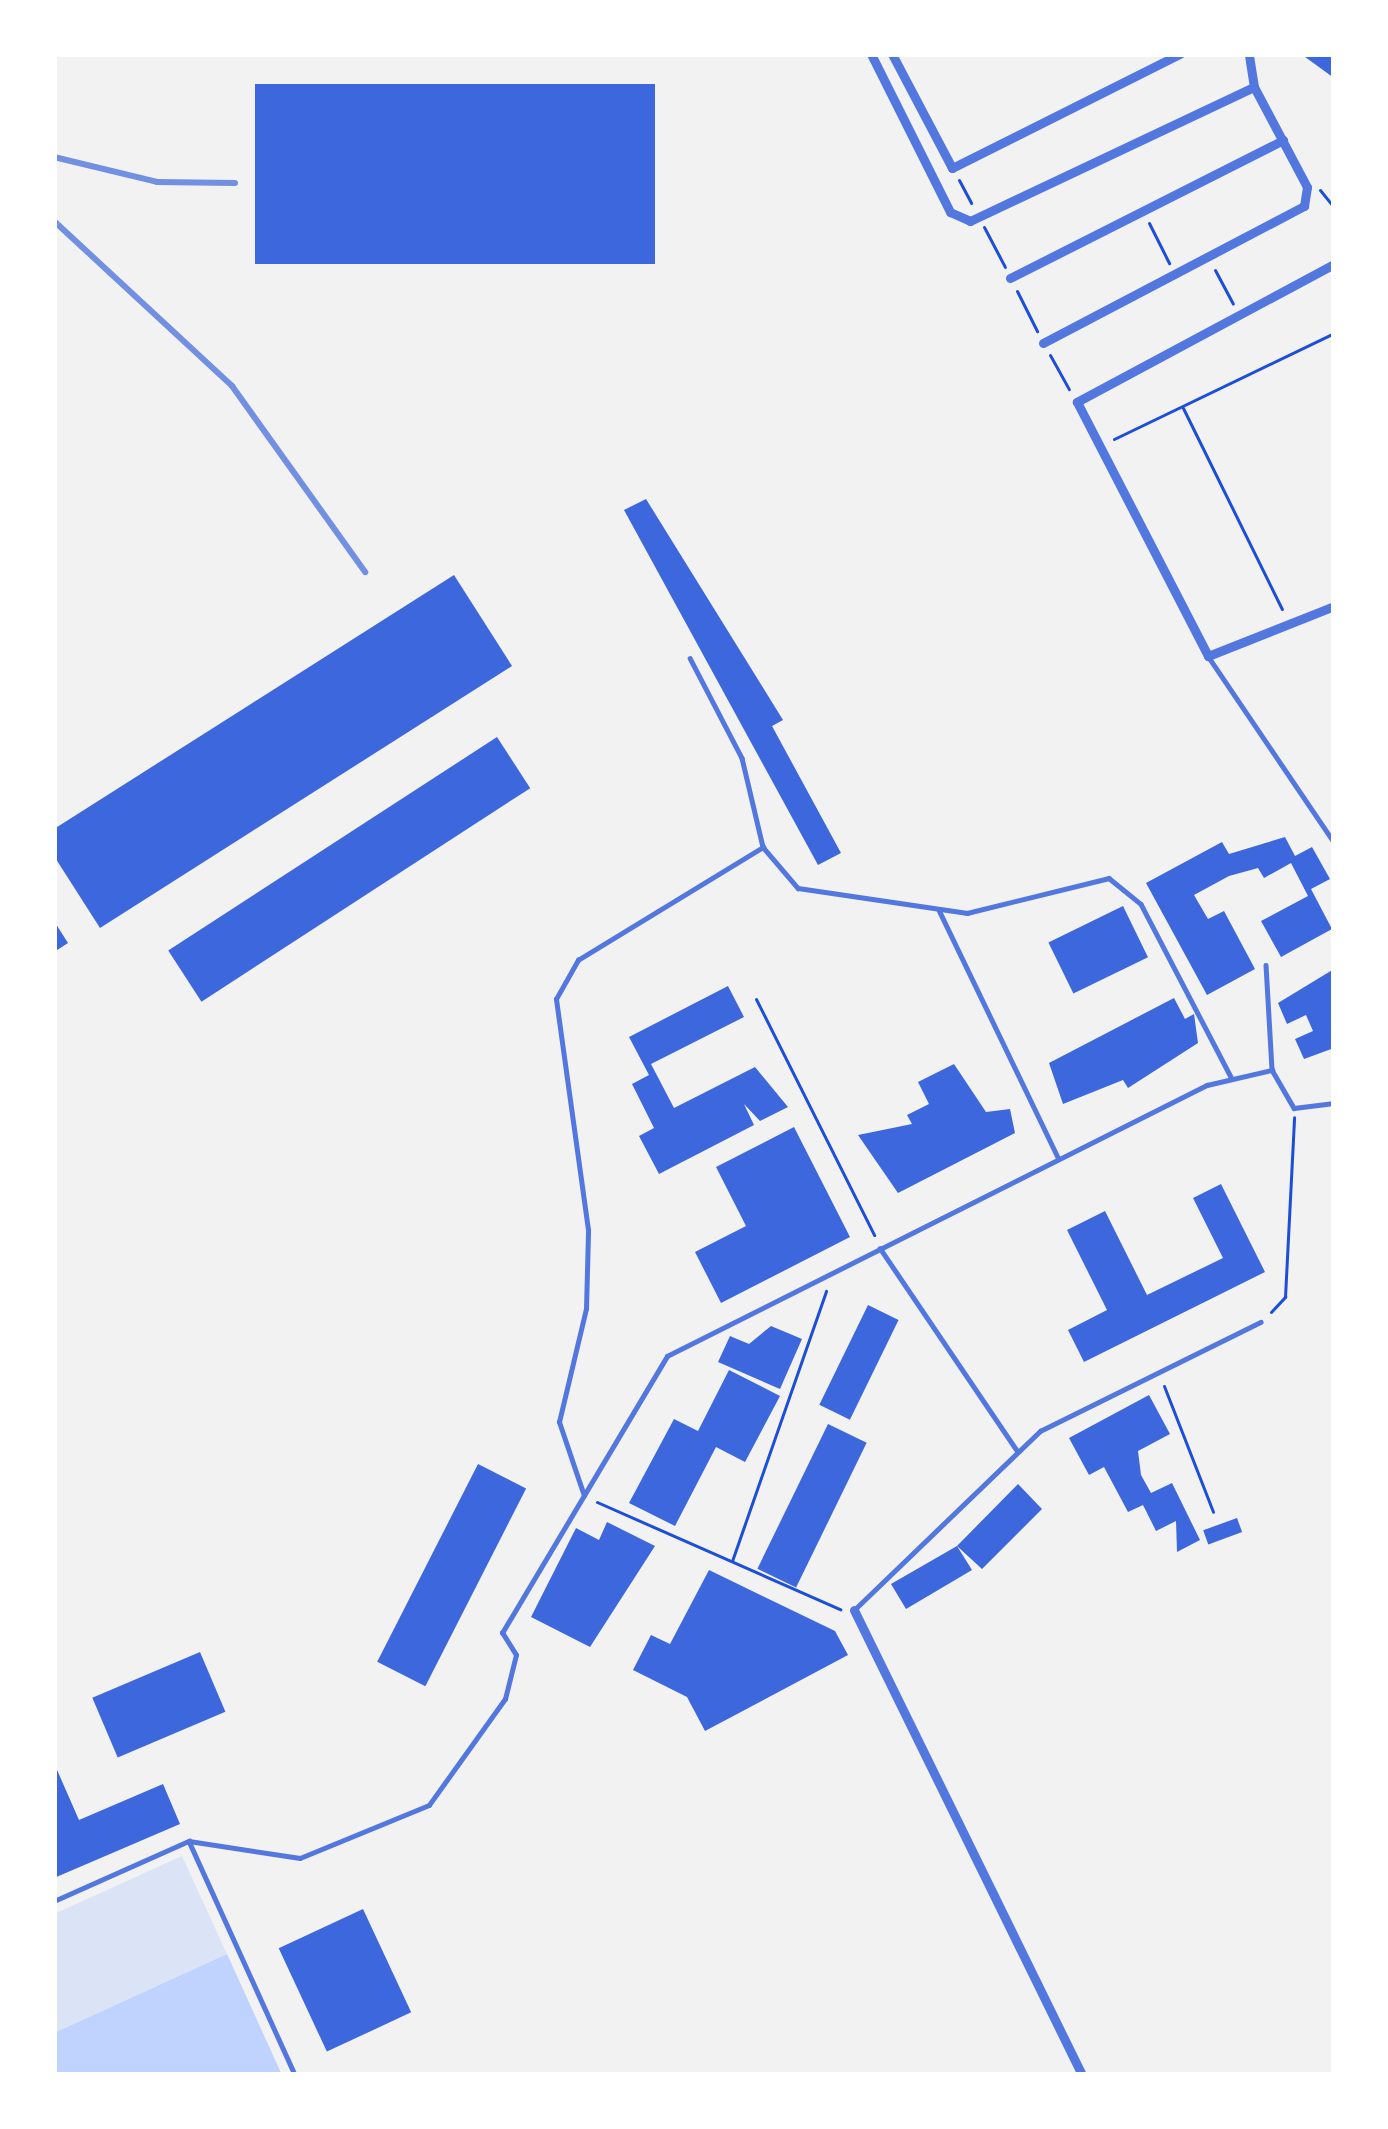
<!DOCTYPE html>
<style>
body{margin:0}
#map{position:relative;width:1388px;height:2129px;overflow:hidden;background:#f2f2f2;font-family:Figtree,sans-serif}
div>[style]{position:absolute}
.green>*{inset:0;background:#dbe4f7}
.water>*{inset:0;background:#bfd3fe}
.building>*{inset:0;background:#3d67dc;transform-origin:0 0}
.path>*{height:3px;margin:-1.5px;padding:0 1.5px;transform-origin:1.5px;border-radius:1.5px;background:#1d4ed8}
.service>*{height:4.5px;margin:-2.25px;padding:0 2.25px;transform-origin:2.25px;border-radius:2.25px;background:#5277de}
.minor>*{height:9px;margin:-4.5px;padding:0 4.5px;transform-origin:4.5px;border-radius:4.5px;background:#5277de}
.rail>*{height:6px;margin:-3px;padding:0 3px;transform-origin:3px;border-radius:3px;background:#7290e2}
span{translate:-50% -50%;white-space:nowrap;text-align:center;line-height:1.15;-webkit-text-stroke:9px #fff;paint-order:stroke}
.frame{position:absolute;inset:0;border:57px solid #fff;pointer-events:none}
</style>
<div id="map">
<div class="green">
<div style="clip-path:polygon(182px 1856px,227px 1954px,54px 2033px,54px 1914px)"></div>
</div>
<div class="water">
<div style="clip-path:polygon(227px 1954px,282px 2075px,54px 2075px,54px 2033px)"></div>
</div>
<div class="building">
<div style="clip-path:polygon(1301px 54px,1334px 54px,1334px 78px)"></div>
<div style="left:655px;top:84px;width:180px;height:400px;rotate:90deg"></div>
<div style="clip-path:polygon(646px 499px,783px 720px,772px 726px,841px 853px,818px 865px,624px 510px)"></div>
<div style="clip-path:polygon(454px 575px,512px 666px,100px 928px,54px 856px,54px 829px)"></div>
<div style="left:497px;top:737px;width:61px;height:392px;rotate:57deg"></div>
<div style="clip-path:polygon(1285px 837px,1295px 856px,1312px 847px,1330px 879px,1311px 889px,1332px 929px,1281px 957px,1261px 921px,1308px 896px,1291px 863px,1264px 878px,1258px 868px,1229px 876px,1194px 895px,1208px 919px,1224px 911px,1255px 969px,1207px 995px,1146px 883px,1222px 842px,1229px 854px)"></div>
<div style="left:1123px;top:906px;width:57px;height:83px;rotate:64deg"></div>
<div style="clip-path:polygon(54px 921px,68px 943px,54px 952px)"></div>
<div style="clip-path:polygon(1334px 969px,1334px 1048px,1304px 1059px,1295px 1039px,1313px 1031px,1306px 1015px,1287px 1024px,1278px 1003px)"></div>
<div style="clip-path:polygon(728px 986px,744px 1017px,651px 1064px,674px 1108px,755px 1067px,788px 1107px,760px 1121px,744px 1104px,754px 1125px,659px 1174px,639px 1136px,654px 1128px,632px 1084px,649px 1075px,629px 1037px)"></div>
<div style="clip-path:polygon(1174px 998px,1185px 1019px,1194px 1014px,1198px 1043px,1128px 1088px,1123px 1080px,1063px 1104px,1049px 1063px)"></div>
<div style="clip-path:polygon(954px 1064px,986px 1112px,1010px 1109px,1015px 1133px,898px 1193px,858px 1135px,912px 1124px,907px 1115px,929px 1104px,918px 1082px)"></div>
<div style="clip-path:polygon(794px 1127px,850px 1237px,721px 1303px,695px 1252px,746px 1226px,716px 1167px)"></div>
<div style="clip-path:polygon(1221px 1184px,1265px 1272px,1084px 1362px,1068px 1330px,1107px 1310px,1067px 1230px,1105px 1211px,1147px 1295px,1223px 1258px,1193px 1198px)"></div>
<div style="left:868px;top:1305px;width:34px;height:111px;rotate:26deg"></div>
<div style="clip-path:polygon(771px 1326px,802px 1339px,780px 1389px,718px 1362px,730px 1336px,749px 1344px)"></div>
<div style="clip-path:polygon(729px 1370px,780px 1396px,745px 1462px,716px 1447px,675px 1526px,629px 1503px,674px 1419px,698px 1431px)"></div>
<div style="clip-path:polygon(1149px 1395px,1170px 1434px,1138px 1451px,1141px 1475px,1151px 1493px,1172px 1483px,1200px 1540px,1177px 1552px,1176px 1521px,1156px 1531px,1143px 1505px,1128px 1512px,1104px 1467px,1089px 1475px,1069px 1438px)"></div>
<div style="left:828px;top:1424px;width:43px;height:161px;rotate:26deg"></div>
<div style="left:478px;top:1464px;width:54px;height:222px;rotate:27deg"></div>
<div style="clip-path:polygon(1018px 1484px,1042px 1509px,982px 1569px,957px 1546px,972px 1570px,906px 1609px,891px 1584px,957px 1546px)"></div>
<div style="left:1237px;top:1518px;width:15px;height:36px;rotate:70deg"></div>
<div style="clip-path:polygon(607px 1522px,655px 1546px,590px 1647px,531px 1617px,576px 1528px,599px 1540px)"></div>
<div style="clip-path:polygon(709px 1570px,835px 1631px,848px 1655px,705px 1731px,687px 1697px,633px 1670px,651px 1635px,670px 1644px)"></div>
<div style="left:200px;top:1652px;width:65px;height:117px;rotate:67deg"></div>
<div style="clip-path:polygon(54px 1763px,79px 1820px,163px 1784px,180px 1824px,54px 1878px)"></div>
<div style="left:363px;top:1909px;width:114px;height:93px;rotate:65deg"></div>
</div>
<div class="path">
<div style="left:959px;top:180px;width:26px;rotate:62deg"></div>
<div style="left:1320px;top:190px;width:22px;rotate:51deg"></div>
<div style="left:1333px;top:210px;width:22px;rotate:87deg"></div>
<div style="left:1149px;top:223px;width:45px;rotate:63.4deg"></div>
<div style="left:984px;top:227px;width:45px;rotate:62.3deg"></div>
<div style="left:1215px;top:270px;width:38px;rotate:62deg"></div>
<div style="left:1017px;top:291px;width:45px;rotate:63.4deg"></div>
<div style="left:1050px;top:355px;width:39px;rotate:61deg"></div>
<div style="left:1183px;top:408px;width:224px;rotate:63.8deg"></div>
<div style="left:1114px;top:439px;width:244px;rotate:-25.7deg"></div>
<div style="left:756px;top:999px;width:264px;rotate:63.4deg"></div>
<div style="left:1271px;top:1312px;width:21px;rotate:-47deg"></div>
<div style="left:1285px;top:1297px;width:180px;rotate:-87.1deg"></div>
<div style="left:1164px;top:1386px;width:135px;rotate:68.7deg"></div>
<div style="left:597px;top:1502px;width:266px;rotate:23.8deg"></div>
<div style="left:732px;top:1561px;width:286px;rotate:-70.8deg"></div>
</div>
<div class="service">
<div style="left:1208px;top:656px;width:225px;rotate:55.9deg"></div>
<div style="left:690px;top:658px;width:113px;rotate:62.5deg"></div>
<div style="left:742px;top:758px;width:91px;rotate:76.7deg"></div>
<div style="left:763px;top:847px;width:54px;rotate:49.5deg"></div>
<div style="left:798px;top:888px;width:171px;rotate:8.4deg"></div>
<div style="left:967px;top:913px;width:146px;rotate:-13.8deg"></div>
<div style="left:1109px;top:878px;width:41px;rotate:39.1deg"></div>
<div style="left:1141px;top:904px;width:195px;rotate:62.5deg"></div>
<div style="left:939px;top:910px;width:276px;rotate:64.3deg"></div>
<div style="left:1266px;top:965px;width:105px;rotate:86.7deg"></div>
<div style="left:880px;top:1248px;width:246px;rotate:55.9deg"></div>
<div style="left:584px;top:1496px;width:78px;rotate:-108.7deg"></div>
<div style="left:559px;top:1422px;width:116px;rotate:-76.6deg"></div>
<div style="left:586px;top:1309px;width:79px;rotate:-88.5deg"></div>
<div style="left:588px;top:1230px;width:233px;rotate:-97.9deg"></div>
<div style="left:556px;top:999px;width:45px;rotate:-60.6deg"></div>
<div style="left:578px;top:960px;width:217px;rotate:-31.4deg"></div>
<div style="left:854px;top:1610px;width:258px;rotate:-43.9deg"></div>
<div style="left:1040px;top:1431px;width:246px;rotate:-26.3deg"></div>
<div style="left:189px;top:1841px;width:257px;rotate:65.6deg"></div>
<div style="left:54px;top:1901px;width:148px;rotate:-24deg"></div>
<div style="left:189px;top:1841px;width:112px;rotate:8.7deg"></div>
<div style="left:300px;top:1858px;width:139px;rotate:-22.3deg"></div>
<div style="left:429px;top:1805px;width:130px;rotate:-54.4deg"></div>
<div style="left:505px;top:1699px;width:45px;rotate:-76deg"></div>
<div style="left:516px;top:1655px;width:26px;rotate:-122deg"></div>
<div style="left:502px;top:1633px;width:322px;rotate:-59.2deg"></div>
<div style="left:667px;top:1356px;width:604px;rotate:-26.65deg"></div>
<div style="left:1207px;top:1085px;width:67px;rotate:-13deg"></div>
<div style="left:1272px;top:1070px;width:44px;rotate:59.9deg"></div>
<div style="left:1294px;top:1108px;width:40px;rotate:-7.1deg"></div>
</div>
<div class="minor">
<div style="left:871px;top:54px;width:177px;rotate:63.4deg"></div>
<div style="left:950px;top:212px;width:22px;rotate:24deg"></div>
<div style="left:970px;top:221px;width:314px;rotate:-25.3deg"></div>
<div style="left:892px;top:54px;width:129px;rotate:62.2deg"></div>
<div style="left:952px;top:168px;width:255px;rotate:-26.6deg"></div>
<div style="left:1334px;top:264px;width:292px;rotate:151.8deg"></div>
<div style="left:1077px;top:402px;width:286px;rotate:62.7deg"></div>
<div style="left:1208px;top:656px;width:136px;rotate:-21.6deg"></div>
<div style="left:1010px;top:278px;width:306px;rotate:-26.8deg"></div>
<div style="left:1043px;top:343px;width:295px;rotate:-27.7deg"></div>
<div style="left:1304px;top:206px;width:19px;rotate:-81deg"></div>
<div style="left:1307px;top:187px;width:113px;rotate:-117.9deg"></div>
<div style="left:1254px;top:87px;width:33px;rotate:-99deg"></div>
<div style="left:854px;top:1610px;width:518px;rotate:63.88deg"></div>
</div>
<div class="rail">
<div style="left:54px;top:157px;width:106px;rotate:13.6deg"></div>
<div style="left:157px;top:182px;width:78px;rotate:0.7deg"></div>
<div style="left:54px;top:221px;width:243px;rotate:42.8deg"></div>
<div style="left:232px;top:386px;width:229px;rotate:54.4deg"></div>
</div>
<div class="frame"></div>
</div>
